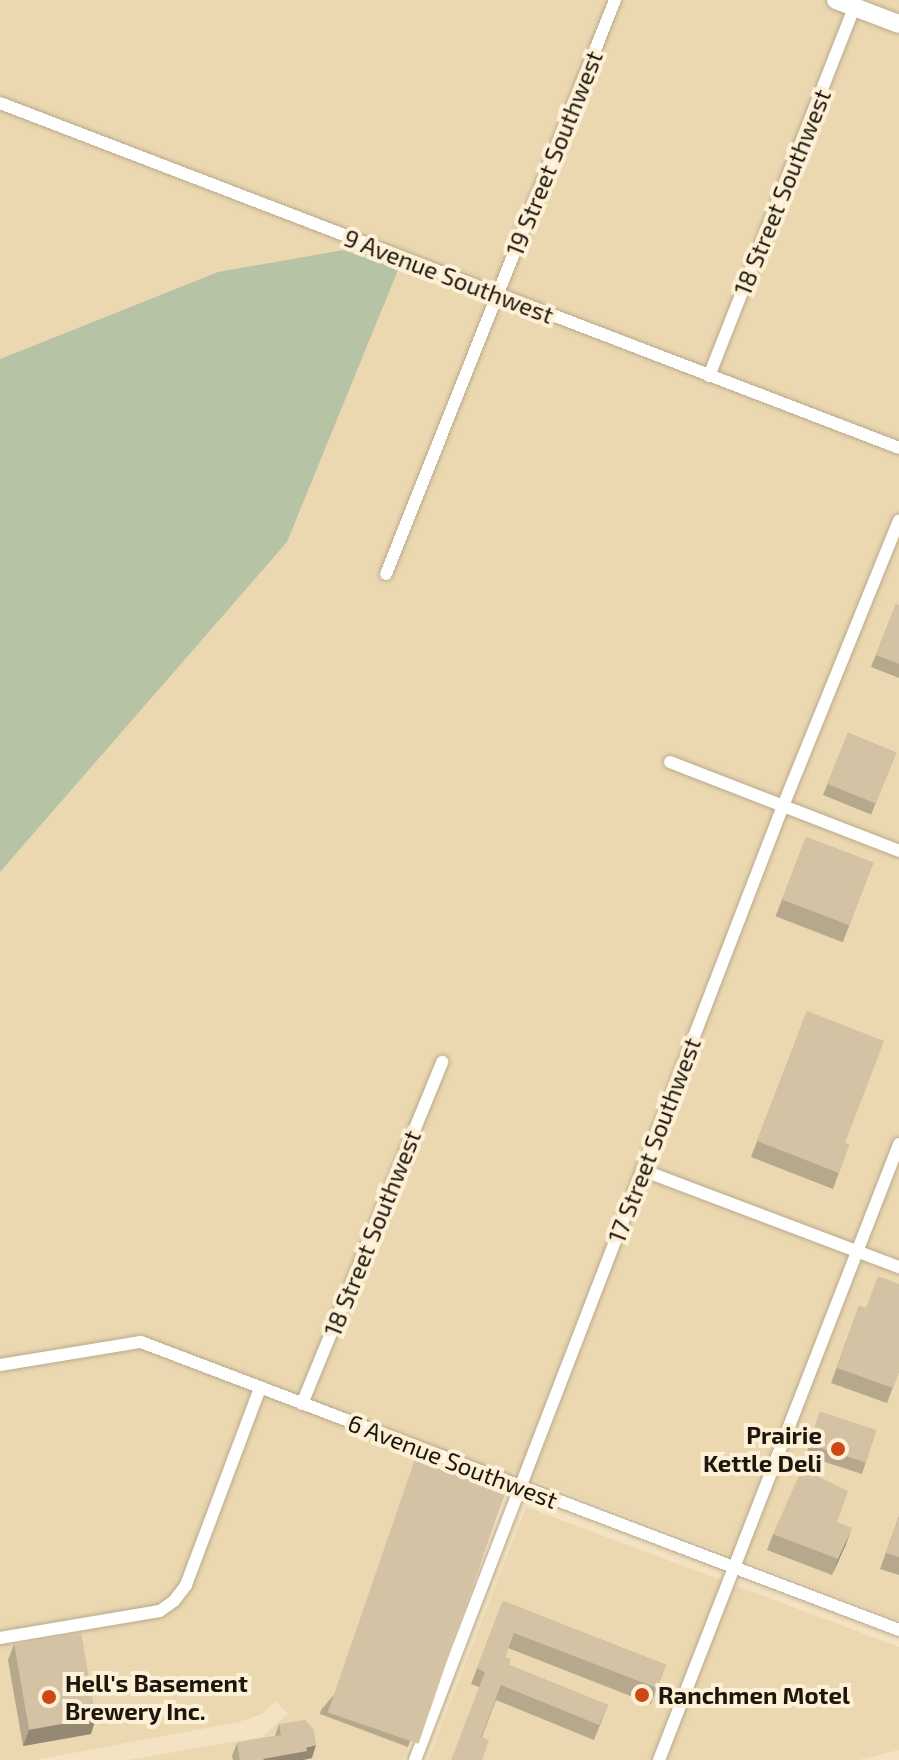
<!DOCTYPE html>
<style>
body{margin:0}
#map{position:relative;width:899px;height:1760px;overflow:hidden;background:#f3e3c3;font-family:"Exo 2",sans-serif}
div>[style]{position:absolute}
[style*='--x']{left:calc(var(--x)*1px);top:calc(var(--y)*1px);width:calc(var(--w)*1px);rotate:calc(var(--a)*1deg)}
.built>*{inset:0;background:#ebd8b1}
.green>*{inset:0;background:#b6c3a4}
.roads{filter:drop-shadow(0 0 2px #b9aa8b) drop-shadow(0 0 2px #b9aa8b)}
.street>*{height:12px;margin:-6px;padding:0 6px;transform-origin:6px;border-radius:6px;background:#fff}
.secondary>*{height:18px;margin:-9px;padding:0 9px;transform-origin:9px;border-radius:9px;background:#fff}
.wall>*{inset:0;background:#b5a88d;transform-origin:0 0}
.shaded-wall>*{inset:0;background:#948873}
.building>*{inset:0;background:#d3c3a4;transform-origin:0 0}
.dots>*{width:22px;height:22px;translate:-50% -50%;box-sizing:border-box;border:4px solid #fdf0d7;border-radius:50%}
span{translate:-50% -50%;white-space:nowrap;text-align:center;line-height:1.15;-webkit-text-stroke:8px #fdf0d7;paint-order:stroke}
.street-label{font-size:24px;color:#1d170c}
.poi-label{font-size:24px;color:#1d170c;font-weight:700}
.right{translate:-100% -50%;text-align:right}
.left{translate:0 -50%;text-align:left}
</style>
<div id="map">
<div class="built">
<i style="clip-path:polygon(0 0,899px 0,899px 1620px,513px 1472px,403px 1760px,128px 1760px,261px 1737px,288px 1714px,276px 1701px,262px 1714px,239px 1722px,35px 1760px,0 1760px,0 872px,287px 542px,218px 272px,0 359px)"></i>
<i style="clip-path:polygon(526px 1507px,899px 1647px,899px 1750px,859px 1760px,428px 1760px)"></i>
</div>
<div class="green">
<i style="clip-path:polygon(344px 250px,398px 270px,287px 542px,0 872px,0 359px,218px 272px)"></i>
</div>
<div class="roads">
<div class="street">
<i style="--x:0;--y:103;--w:963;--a:20.99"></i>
<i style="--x:709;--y:376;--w:396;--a:-68.5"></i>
<i style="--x:386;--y:574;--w:618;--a:-68.25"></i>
<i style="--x:670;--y:762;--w:246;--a:21.2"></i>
<i style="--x:642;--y:1170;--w:275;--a:20.7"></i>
<i style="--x:0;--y:1365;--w:143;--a:-9.3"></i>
<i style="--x:141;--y:1342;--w:811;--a:20.8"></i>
<i style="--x:302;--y:1404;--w:370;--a:-67.7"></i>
<i style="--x:0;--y:1638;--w:162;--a:-9.6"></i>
<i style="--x:160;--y:1611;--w:17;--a:-36"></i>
<i style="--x:174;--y:1601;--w:20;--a:-53"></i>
<i style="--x:186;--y:1585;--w:210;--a:-69.4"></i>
<i style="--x:415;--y:1760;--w:1023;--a:-68.91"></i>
<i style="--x:783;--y:806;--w:308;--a:-67.9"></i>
<i style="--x:659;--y:1760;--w:661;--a:-68.71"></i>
</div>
<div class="secondary">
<i style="--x:836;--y:0;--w:67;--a:20.9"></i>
</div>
</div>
<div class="wall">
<i style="clip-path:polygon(896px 604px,899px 606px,899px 678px,871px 667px)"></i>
<i style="left:848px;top:733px;width:52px;height:67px;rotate:22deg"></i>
<i style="left:806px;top:837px;width:72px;height:85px;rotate:21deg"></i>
<i style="clip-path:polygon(807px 1011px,845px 1143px,849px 1145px,833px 1189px,751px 1157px)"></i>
<i style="clip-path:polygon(859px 1306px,866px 1308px,899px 1371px,887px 1403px,831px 1383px)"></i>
<i style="left:820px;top:1412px;width:59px;height:46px;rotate:18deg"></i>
<i style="clip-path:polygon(506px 1491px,408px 1747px,320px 1714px,321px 1710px)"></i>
<i style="clip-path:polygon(899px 1516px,899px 1575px,880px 1569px)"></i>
<i style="clip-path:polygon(837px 1522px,846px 1544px,832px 1575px,767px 1550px,773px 1534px)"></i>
<i style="clip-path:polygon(503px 1601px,666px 1665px,651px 1704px,508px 1648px,505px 1657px,509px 1665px,608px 1705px,594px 1740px,496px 1700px,482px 1737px,482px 1760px,479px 1687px,471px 1684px)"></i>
<i style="clip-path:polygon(14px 1644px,91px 1734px,23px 1746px,8px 1660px)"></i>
<i style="clip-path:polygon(279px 1724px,312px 1758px,303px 1760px,233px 1760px,232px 1756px,237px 1743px,275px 1736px)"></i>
</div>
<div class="shaded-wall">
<i style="clip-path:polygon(852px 1528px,846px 1544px,832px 1575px,838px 1559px)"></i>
<i style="clip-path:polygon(96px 1718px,91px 1734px,23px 1746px,29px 1730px)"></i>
<i style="clip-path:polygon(316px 1745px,312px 1758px,303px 1760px,263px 1760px,263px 1759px)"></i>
</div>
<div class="building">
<i style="clip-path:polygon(896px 604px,899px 606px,899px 664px,876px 655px)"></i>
<i style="left:848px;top:733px;width:52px;height:55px;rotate:22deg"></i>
<i style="left:806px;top:837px;width:72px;height:67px;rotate:21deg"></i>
<i style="clip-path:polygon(807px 1011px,884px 1041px,845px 1143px,849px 1145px,839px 1173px,757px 1141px)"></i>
<i style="clip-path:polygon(878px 1276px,899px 1284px,899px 1371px,893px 1388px,837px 1368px,859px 1306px,866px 1308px)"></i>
<i style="left:820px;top:1412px;width:59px;height:34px;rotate:18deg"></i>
<i style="left:415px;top:1459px;width:96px;height:268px;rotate:19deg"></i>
<i style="clip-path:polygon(802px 1469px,848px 1491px,837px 1522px,852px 1528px,838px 1559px,773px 1534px)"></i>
<i style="clip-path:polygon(899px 1517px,899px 1557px,886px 1553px)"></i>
<i style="clip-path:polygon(503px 1601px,666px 1665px,657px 1688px,514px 1633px,505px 1657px,511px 1659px,509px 1665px,608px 1705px,599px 1725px,501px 1685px,481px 1737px,489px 1740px,482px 1760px,451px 1760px,485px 1672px,477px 1668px)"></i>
<i style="left:81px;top:1632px;width:87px;height:68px;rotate:80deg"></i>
<i style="clip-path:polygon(305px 1720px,314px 1730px,316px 1745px,306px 1747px,307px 1751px,263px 1759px,264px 1760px,240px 1760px,237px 1743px,281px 1735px,279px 1724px)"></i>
</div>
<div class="dots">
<i style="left:838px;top:1449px;background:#ce4716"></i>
<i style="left:642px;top:1695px;background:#ce4716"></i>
<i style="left:49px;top:1697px;background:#ce4716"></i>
</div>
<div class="street-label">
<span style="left:554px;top:153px;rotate:-68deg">19 Street Southwest</span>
<span style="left:782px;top:192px;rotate:-68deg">18 Street Southwest</span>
<span style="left:449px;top:276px;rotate:21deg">9 Avenue Southwest</span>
<span style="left:654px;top:1140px;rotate:-69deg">17 Street Southwest</span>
<span style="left:372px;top:1233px;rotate:-68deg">18 Street Southwest</span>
<span style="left:453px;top:1461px;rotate:21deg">6 Avenue Southwest</span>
</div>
<div class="poi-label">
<span class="right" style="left:822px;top:1449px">Prairie<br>Kettle Deli</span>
<span class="left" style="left:65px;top:1697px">Hell's Basement<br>Brewery Inc.</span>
<span class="left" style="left:658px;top:1695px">Ranchmen Motel</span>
</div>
</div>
